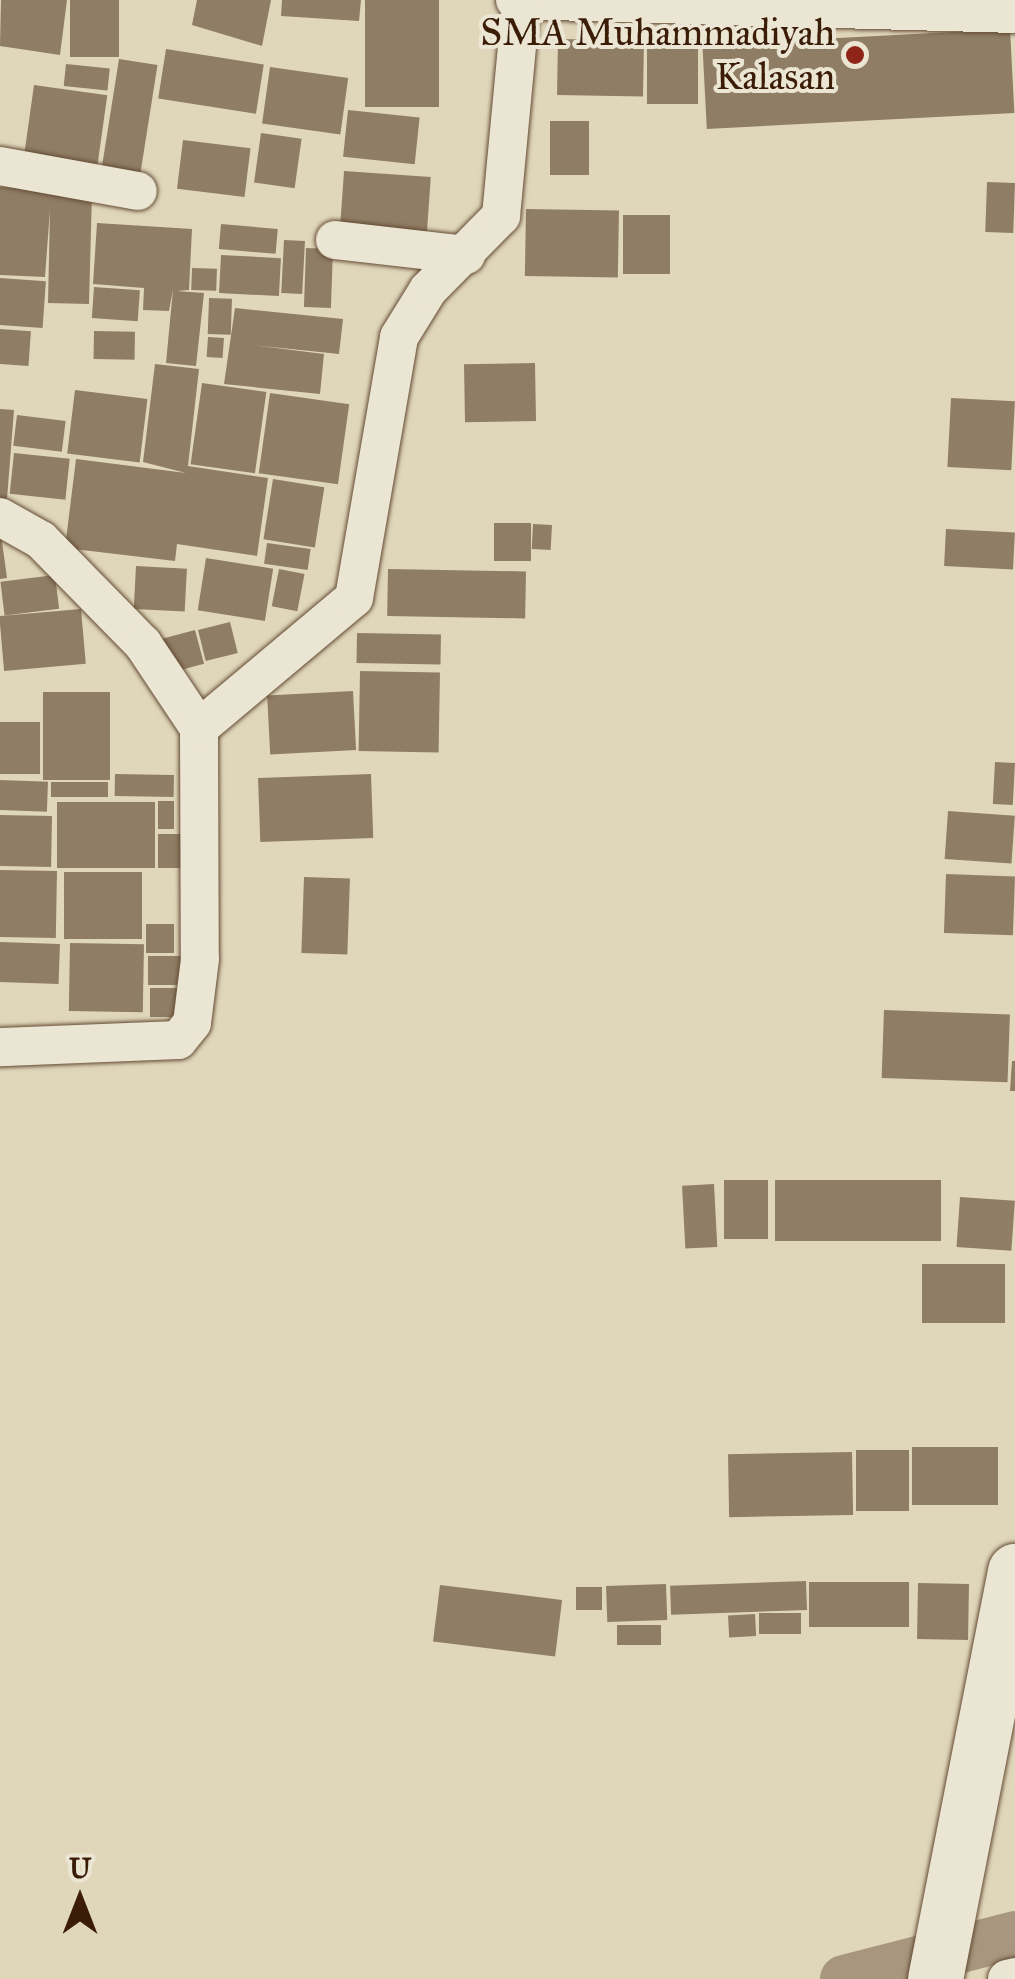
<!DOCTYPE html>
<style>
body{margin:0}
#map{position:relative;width:1015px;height:1979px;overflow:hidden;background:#e0d7bb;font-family:"IM FELL Great Primer",serif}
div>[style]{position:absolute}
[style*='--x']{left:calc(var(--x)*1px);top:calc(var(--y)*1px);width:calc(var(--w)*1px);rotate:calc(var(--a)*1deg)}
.canal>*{height:48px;margin:-24px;padding:0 24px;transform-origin:24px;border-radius:24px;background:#a8977e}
.building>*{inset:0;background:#907d65;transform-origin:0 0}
.roads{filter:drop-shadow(0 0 2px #644b34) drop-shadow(0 0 2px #644b34)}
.minor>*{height:38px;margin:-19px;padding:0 19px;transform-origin:19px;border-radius:19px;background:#ebe5d3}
.secondary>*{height:55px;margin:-27.5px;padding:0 27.5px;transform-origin:27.5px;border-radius:27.5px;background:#ebe5d3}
.dots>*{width:28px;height:28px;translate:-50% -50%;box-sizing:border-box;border:5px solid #ebe5d3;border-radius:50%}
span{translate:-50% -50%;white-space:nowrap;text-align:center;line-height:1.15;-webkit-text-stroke:8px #ebe5d3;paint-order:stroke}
.poi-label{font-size:38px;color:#3a1c07}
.right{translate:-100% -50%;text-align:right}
.north{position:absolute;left:30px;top:1849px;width:100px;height:100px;-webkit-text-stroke:8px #ebe5d3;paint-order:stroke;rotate:0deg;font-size:28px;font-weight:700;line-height:40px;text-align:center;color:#3a1c07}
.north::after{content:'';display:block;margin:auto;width:35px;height:45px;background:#3a1c07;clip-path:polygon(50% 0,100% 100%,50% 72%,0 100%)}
</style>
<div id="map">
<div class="canal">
<i style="--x:844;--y:1979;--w:177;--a:-14.4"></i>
</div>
<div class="building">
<i style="clip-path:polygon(1px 0,67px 0,60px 55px,0 46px)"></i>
<i style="left:70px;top:0;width:49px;height:57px"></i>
<i style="clip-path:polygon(197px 0,271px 0,262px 46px,192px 25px)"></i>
<i style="clip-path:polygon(282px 0,361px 0,359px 21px,281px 16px)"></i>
<i style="left:365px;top:0;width:74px;height:107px"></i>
<i style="left:1010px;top:29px;width:84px;height:308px;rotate:87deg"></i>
<i style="left:647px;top:31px;width:51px;height:73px"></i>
<i style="left:558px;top:39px;width:86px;height:56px;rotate:1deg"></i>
<i style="left:166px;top:49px;width:99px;height:50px;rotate:9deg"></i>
<i style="left:119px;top:59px;width:39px;height:118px;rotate:9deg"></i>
<i style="left:66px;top:64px;width:44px;height:22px;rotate:6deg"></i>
<i style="left:270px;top:67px;width:79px;height:57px;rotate:8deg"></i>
<i style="left:34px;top:85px;width:74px;height:77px;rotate:8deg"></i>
<i style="left:348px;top:110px;width:72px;height:47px;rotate:6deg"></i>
<i style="left:589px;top:121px;width:54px;height:39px;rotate:90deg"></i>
<i style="left:261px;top:133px;width:41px;height:50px;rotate:8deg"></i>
<i style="left:183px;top:140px;width:68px;height:49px;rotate:7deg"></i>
<i style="left:344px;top:171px;width:87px;height:55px;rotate:4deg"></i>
<i style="left:987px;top:182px;width:28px;height:50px;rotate:2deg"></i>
<i style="clip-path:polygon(0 187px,92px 193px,89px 304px,48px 303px,50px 210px,45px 277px,0 275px)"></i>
<i style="left:526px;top:209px;width:93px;height:67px;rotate:1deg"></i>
<i style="left:623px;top:215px;width:47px;height:59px"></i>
<i style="clip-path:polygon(97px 223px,192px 229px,189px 290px,177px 291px,204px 293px,196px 366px,166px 363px,173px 289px,169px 311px,143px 310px,144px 288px,93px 284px)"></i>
<i style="left:221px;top:224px;width:57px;height:25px;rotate:5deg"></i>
<i style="left:284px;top:240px;width:21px;height:53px;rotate:3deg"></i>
<i style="left:306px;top:248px;width:27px;height:59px;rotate:2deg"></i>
<i style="left:221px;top:255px;width:60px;height:38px;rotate:3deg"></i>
<i style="left:192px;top:268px;width:25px;height:22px;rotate:2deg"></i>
<i style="left:0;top:278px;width:46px;height:47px;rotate:4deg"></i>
<i style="left:94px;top:287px;width:46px;height:31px;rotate:4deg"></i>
<i style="left:209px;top:298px;width:23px;height:36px;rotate:2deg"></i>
<i style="clip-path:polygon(235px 308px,343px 319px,339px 354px,251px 345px,324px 354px,320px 394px,224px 384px)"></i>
<i style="left:0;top:329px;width:31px;height:35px;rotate:4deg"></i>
<i style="left:94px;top:331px;width:41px;height:28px;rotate:1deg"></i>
<i style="left:208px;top:337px;width:16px;height:20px;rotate:4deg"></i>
<i style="left:535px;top:363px;width:58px;height:71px;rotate:89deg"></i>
<i style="clip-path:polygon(155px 364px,199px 369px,188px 466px,268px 478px,257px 556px,177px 544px,175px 561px,65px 548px,76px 459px,186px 473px,143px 462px)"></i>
<i style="left:202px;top:383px;width:65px;height:82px;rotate:8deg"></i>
<i style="left:75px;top:390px;width:73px;height:64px;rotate:7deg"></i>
<i style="left:270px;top:393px;width:80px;height:81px;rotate:8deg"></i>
<i style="left:951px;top:398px;width:64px;height:69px;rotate:3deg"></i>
<i style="clip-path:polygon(0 409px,14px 410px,7px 499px,0 499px)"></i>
<i style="left:17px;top:415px;width:49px;height:31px;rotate:7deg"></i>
<i style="left:14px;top:453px;width:56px;height:41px;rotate:6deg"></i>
<i style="left:273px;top:479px;width:52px;height:61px;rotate:9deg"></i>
<i style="left:494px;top:523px;width:37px;height:38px"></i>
<i style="left:533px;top:524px;width:19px;height:25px;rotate:3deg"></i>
<i style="clip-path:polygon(0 527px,7px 578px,0 579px)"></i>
<i style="left:946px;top:529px;width:69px;height:37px;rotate:3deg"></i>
<i style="left:267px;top:543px;width:44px;height:21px;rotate:8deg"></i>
<i style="left:206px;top:558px;width:68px;height:53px;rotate:9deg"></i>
<i style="left:136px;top:566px;width:51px;height:43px;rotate:3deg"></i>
<i style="left:279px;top:569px;width:26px;height:38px;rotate:11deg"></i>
<i style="left:388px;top:569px;width:138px;height:47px;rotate:1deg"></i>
<i style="left:55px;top:575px;width:34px;height:55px;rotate:83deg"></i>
<i style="left:81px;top:609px;width:55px;height:82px;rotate:85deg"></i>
<i style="left:230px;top:622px;width:32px;height:33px;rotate:76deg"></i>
<i style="left:195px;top:630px;width:35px;height:34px;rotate:75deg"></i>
<i style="left:357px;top:633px;width:84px;height:30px;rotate:1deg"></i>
<i style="left:360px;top:671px;width:80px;height:80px;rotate:1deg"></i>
<i style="left:353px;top:691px;width:59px;height:86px;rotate:87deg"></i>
<i style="left:43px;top:692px;width:67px;height:88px"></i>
<i style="left:0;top:722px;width:40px;height:52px"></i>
<i style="left:995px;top:762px;width:20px;height:42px;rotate:3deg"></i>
<i style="left:115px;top:774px;width:59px;height:22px;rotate:1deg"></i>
<i style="left:371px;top:774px;width:64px;height:113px;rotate:88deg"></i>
<i style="left:0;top:780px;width:48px;height:30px;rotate:2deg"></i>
<i style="left:51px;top:782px;width:57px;height:15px"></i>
<i style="left:158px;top:801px;width:16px;height:28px"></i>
<i style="left:57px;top:802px;width:98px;height:66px"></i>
<i style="left:948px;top:811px;width:67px;height:48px;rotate:4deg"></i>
<i style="left:0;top:815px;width:52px;height:51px;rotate:1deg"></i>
<i style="left:158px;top:834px;width:23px;height:34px"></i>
<i style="left:0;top:870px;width:57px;height:67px;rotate:1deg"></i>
<i style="left:64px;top:872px;width:78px;height:67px"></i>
<i style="left:946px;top:874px;width:69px;height:59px;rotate:2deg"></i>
<i style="left:304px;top:877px;width:46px;height:76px;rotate:2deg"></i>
<i style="left:146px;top:924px;width:28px;height:29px"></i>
<i style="left:0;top:942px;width:60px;height:40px;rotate:2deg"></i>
<i style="left:70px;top:943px;width:74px;height:68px;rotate:1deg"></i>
<i style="left:148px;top:956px;width:38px;height:29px"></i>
<i style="left:150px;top:988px;width:30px;height:29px"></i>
<i style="left:884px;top:1010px;width:126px;height:68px;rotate:2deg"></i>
<i style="clip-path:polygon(1012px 1061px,1015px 1061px,1015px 1091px,1010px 1091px)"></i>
<i style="left:724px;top:1180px;width:44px;height:59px"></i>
<i style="left:941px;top:1180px;width:61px;height:166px;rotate:90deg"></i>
<i style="left:714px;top:1184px;width:63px;height:32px;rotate:87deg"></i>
<i style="left:960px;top:1197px;width:55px;height:50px;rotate:4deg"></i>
<i style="left:922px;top:1264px;width:83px;height:59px"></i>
<i style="left:998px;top:1447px;width:58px;height:86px;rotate:90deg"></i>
<i style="left:909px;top:1450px;width:61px;height:53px;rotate:90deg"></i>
<i style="left:852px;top:1452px;width:63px;height:124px;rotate:89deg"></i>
<i style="left:806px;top:1581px;width:29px;height:136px;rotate:88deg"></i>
<i style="left:809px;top:1582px;width:100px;height:45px"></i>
<i style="left:918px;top:1583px;width:51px;height:56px;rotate:1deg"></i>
<i style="left:666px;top:1584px;width:36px;height:60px;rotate:88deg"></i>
<i style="left:440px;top:1585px;width:123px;height:57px;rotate:7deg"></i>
<i style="left:576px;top:1587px;width:26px;height:23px"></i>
<i style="left:759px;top:1613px;width:42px;height:21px"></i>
<i style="left:755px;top:1614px;width:22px;height:27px;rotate:87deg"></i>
<i style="left:617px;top:1625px;width:44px;height:20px"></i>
</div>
<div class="roads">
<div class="minor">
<i style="--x:515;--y:0;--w:500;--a:1.6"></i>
<i style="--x:0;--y:166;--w:140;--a:10.3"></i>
<i style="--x:335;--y:240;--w:132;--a:6.5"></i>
<i style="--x:0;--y:517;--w:47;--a:29.3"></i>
<i style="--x:41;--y:540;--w:146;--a:45.6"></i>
<i style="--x:143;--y:644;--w:101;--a:56.3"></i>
<i style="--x:199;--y:728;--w:231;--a:89.8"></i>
<i style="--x:200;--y:959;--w:64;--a:97.1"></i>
<i style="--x:192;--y:1023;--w:22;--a:129"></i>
<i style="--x:178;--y:1040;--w:178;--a:177.7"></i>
<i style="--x:199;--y:728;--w:202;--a:-40"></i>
<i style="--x:354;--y:598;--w:265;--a:-80.2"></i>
<i style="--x:399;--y:337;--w:55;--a:-58.3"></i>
<i style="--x:428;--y:290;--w:104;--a:-45.4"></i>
<i style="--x:501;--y:216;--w:211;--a:-84.6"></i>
<i style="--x:1007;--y:1979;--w:8;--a:-14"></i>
</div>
<div class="secondary">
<i style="--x:935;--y:1979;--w:416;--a:-78.9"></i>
</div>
</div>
<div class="dots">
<i style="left:855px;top:55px;background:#8f2418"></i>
</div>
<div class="poi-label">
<span class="right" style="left:835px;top:55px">SMA Muhammadiyah<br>Kalasan</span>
</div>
<div class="north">U</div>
</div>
